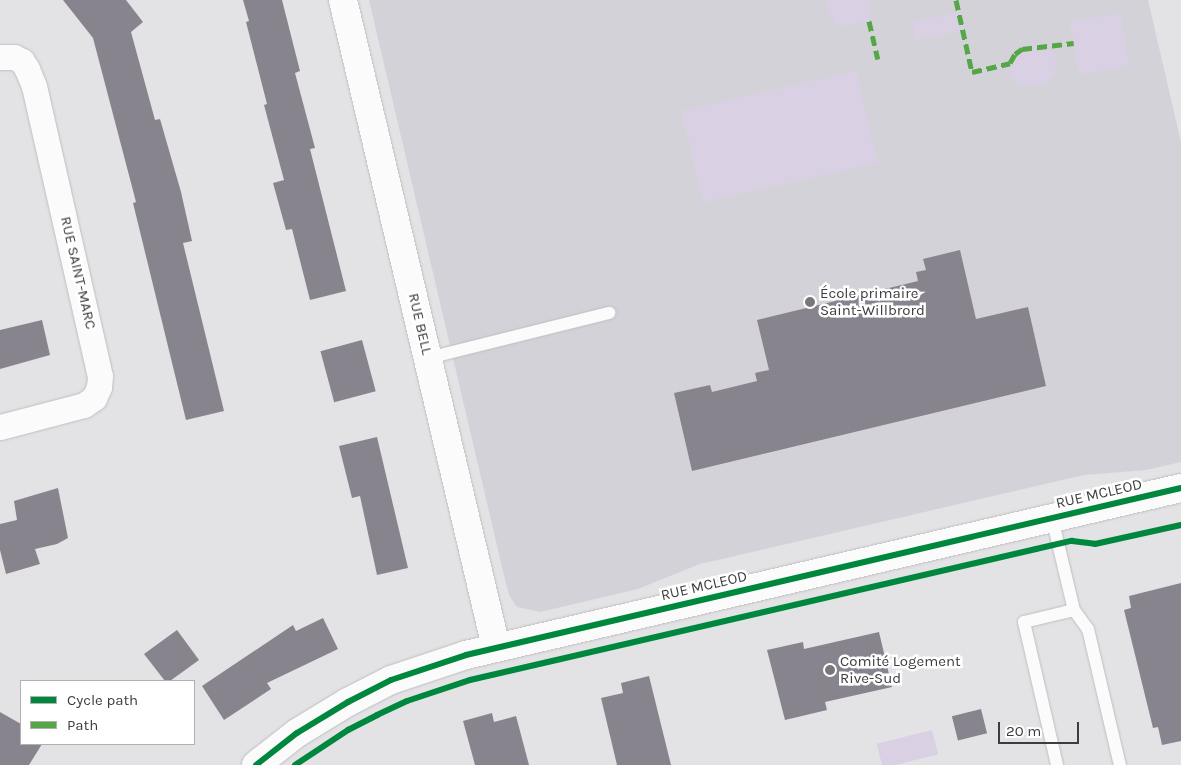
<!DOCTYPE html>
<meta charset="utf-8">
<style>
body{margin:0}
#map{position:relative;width:1181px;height:765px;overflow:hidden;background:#e3e2e5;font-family:Karla,sans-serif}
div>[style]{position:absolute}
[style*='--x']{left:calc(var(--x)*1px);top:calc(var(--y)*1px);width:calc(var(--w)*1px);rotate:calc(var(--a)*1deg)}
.built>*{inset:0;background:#d4d2d9}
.green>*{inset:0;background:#d9d0e4;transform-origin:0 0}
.building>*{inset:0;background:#88848e;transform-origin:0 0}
.roads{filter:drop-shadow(0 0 1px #bfbec0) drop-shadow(0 0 1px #bfbec0)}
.service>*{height:12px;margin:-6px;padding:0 6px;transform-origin:6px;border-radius:6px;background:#fbfbfb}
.minor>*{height:25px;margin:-12.5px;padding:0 12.5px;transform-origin:12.5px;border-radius:12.5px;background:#fbfbfb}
.tertiary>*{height:28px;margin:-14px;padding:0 14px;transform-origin:14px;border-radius:14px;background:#fbfbfb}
.quiet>*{height:5px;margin-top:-2.5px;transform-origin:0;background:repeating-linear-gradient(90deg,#54a646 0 10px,transparent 0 15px)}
.cycleway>*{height:6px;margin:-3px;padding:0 3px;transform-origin:3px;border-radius:3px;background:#00873e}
.dots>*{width:14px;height:14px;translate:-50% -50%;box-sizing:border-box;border:2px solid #fff;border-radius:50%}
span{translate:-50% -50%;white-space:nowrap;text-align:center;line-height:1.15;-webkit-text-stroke:5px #fff;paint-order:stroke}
.street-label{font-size:15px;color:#3d3d3f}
.poi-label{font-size:15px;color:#3d3d3f}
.left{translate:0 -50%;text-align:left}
.legend{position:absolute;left:20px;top:680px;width:175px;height:65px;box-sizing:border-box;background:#fff;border:1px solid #b1b1b2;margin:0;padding:6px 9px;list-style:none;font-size:15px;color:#3d3d3f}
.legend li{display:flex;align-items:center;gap:10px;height:25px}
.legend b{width:25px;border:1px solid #b1b1b2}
.scale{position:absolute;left:998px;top:722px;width:81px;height:22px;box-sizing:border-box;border:2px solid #3d3d3f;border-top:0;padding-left:6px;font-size:15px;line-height:18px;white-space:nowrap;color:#3d3d3f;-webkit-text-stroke:4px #fff;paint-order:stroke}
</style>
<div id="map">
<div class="built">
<i style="clip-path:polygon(369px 0,1148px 0,1181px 142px,1181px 462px,1146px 470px,1084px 475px,700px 564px,638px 589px,540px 612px,517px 607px,510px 597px,506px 584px)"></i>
</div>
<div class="green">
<i style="clip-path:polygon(827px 0,871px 0,869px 21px,837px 27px,826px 3px)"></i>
<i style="left:959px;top:12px;width:19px;height:48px;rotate:78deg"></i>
<i style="left:1120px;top:13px;width:54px;height:51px;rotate:80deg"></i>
<i style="clip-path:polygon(1033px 46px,1045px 48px,1054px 53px,1057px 65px,1053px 76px,1044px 84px,1022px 86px,1014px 81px,1010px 72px,1010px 63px,1015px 54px,1022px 49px)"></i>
<i style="left:856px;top:71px;width:94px;height:179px;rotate:77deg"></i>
<i style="left:932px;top:730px;width:25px;height:57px;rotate:76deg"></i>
</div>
<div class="building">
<i style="clip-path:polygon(63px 0,126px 0,143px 22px,131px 32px,155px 120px,160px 119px,181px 192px,192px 241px,183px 243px,224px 411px,186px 420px,133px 203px,136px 202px,93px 38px)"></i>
<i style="clip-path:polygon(243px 0,282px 0,300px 71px,295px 73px,315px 148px,310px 149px,346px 291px,310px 300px,292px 229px,286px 230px,273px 183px,284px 180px,264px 105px,267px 104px,246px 22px,249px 21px)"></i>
<i style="clip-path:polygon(960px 250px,976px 319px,1028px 307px,1046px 386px,692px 471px,674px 393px,710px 385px,712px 392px,757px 381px,755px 373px,769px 370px,757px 320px,918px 281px,916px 272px,926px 270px,923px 259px)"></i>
<i style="clip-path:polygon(42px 320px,50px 355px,0 369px,0 330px)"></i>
<i style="left:362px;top:340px;width:53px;height:43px;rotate:75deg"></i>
<i style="clip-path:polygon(377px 437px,408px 568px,377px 575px,360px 496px,352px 498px,339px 446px)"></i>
<i style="clip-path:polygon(58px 488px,68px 538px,57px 544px,35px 549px,40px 564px,6px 574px,0 550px,0 524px,17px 520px,14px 501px)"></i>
<i style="clip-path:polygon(1181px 583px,1181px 741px,1162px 745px,1158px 727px,1153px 728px,1124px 610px,1131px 608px,1129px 596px)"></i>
<i style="clip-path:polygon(323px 618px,338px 649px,267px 683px,271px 689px,224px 720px,202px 686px,293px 625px,296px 631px)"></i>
<i style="clip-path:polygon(177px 630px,199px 660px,170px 681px,165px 681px,144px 654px)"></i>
<i style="clip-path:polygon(879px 632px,892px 687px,825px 702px,827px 710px,785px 720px,767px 650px,803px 642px,804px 649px)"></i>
<i style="clip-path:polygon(649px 676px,671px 765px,617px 765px,601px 698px,623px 693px,621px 683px)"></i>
<i style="left:981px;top:709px;width:25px;height:30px;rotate:76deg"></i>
<i style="clip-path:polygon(0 712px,21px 724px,21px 744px,42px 744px,29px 765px,0 765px)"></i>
<i style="clip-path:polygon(492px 713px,494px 722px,516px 716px,529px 765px,475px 765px,463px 721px)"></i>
</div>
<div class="roads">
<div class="service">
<i style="--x:428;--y:358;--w:187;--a:-14"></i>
<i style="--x:1052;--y:518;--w:95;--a:76.6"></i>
<i style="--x:1074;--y:610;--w:24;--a:54"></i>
<i style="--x:1088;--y:629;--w:140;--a:76.8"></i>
<i style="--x:1057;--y:765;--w:147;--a:-103"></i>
<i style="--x:1024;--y:622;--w:51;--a:-13.5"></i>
</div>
<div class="minor">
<i style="--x:0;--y:57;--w:14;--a:0"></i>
<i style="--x:14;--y:57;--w:9;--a:27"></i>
<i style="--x:22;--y:61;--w:9;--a:58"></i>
<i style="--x:27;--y:69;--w:18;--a:68"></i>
<i style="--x:34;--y:86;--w:297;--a:77.2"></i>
<i style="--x:100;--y:376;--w:11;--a:95"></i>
<i style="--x:99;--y:387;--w:12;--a:114"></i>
<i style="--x:94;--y:398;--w:12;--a:145"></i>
<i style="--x:84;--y:405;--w:87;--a:165.3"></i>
</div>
<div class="tertiary">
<i style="--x:343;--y:0;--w:665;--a:76.7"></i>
<i style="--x:256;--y:765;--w:52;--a:-38"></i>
<i style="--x:297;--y:733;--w:60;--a:-31.3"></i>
<i style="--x:348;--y:702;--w:48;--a:-27.1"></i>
<i style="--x:391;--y:680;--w:79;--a:-18.4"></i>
<i style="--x:466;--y:655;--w:734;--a:-13.15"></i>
</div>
</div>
<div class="quiet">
<i style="--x:956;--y:0;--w:74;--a:77.5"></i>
<i style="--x:972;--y:72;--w:39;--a:-13"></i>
<i style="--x:1010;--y:63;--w:10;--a:-61"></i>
<i style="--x:1015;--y:54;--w:9;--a:-36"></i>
<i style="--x:1022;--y:49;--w:52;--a:-6.6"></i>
<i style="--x:869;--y:21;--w:39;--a:77"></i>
</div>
<div class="cycleway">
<i style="--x:256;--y:765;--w:52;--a:-38"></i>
<i style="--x:297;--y:733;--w:60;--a:-31.3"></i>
<i style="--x:348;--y:702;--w:48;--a:-27.1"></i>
<i style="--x:391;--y:680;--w:79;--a:-18.4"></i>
<i style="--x:466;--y:655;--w:734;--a:-13.15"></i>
<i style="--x:295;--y:765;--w:64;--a:-33.4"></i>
<i style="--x:348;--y:730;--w:33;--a:-27"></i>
<i style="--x:377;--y:715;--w:33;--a:-25"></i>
<i style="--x:407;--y:701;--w:66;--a:-18.4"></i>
<i style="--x:470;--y:680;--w:581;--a:-13.03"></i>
<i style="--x:1036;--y:549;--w:37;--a:-13"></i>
<i style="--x:1072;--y:541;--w:23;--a:7"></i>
<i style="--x:1095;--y:544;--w:88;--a:-12.5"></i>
</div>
<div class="dots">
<i style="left:810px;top:302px;background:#777779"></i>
<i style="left:830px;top:670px;background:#777779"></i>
</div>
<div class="street-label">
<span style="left:78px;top:273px;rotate:77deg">RUE SAINT-MARC</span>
<span style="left:420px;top:324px;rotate:77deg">RUE BELL</span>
<span style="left:1099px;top:494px;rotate:-13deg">RUE MCLEOD</span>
<span style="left:704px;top:586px;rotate:-13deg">RUE MCLEOD</span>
</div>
<div class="poi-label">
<span class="left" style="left:820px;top:302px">École primaire<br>Saint-Willbrord</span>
<span class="left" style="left:840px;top:670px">Comité Logement<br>Rive-Sud</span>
</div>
<ul class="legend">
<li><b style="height:6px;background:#00873e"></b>Cycle path</li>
<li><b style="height:6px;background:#54a646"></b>Path</li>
</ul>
<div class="scale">20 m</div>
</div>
